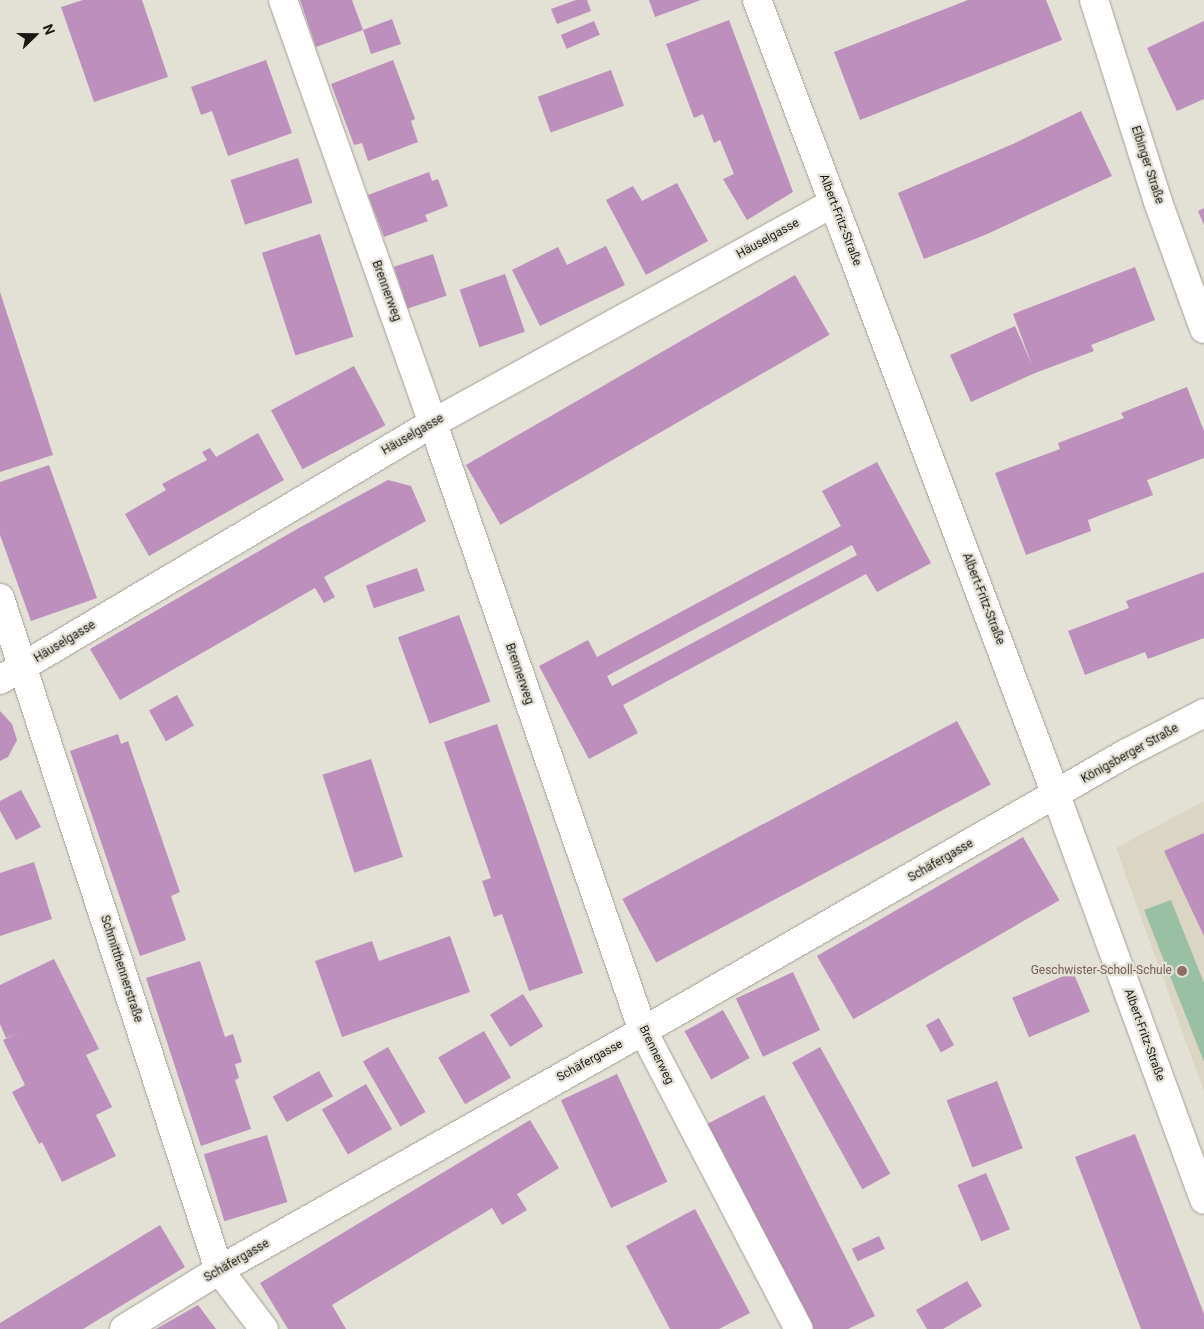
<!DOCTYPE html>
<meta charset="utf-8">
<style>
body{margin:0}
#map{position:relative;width:1204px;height:1329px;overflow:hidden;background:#e3e0d5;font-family:Roboto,sans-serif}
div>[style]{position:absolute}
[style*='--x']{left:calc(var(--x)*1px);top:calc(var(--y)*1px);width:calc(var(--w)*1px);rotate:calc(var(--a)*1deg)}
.built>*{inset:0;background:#dbd5c3}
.green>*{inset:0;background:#9ac0a4}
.building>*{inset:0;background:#bd8fbc;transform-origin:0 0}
.roads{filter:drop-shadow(0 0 1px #a29f95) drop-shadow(0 0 1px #a29f95)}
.minor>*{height:28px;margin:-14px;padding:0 14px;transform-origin:14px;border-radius:14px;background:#fff}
.dots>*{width:14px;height:14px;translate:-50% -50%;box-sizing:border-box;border:2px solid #e3e0d5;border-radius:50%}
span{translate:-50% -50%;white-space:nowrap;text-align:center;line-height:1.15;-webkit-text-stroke:4.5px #e3e0d5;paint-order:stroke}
.street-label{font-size:12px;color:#191814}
.education-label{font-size:12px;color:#785e54}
.right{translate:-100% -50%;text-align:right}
.north{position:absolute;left:10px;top:10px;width:50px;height:50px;-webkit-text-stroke:4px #e3e0d5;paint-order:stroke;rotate:68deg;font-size:14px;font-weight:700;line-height:20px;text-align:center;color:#191814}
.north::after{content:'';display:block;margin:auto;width:18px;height:22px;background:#191814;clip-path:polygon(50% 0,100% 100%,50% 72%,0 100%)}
</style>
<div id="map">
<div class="built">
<i style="clip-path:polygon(1204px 801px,1204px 1092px,1116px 848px)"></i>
</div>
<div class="green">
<i style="clip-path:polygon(1171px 900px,1204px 983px,1204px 1062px,1144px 910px)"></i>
</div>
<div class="building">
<i style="clip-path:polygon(83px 0,142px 0,168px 77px,94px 102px,61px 7px)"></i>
<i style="clip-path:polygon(300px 0,352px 0,363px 30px,392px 19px,401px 44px,371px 54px,363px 30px,316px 47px)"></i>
<i style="clip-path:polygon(576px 0,587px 0,591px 11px,557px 24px,551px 9px)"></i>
<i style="clip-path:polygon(649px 0,701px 0,655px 17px)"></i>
<i style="clip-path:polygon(968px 0,1046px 0,1062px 40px,860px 120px,834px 52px)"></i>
<i style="clip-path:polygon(729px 20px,793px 192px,747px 220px,723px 179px,734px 174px,720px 140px,714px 143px,703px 114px,694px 118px,666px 44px)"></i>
<i style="left:594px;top:21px;width:15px;height:36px;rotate:67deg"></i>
<i style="clip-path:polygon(1204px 21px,1204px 99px,1177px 111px,1147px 48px)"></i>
<i style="clip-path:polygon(266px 60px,292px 133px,228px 156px,212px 111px,201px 115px,191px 87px)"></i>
<i style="clip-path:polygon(393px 60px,415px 119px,411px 121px,418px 142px,368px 161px,362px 143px,354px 145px,331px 84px)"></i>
<i style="left:611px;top:70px;width:38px;height:78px;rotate:70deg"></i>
<i style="clip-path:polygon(1081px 111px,1112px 176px,985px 235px,924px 259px,898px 193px,1013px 144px)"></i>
<i style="left:298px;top:158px;width:47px;height:71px;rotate:72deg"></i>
<i style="clip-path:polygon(429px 172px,432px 181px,438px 179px,448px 206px,425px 215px,428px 221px,384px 237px,368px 195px)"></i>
<i style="clip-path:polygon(677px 183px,708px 241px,646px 275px,606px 200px,633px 186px,642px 201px)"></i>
<i style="clip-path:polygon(1204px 208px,1204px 225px,1198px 211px)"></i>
<i style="left:320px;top:234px;width:108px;height:61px;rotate:72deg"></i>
<i style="clip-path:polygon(606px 246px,625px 285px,540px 326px,512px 270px,558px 247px,567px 265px)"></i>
<i style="left:433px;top:254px;width:44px;height:41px;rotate:72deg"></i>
<i style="clip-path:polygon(1135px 267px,1155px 320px,1091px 345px,1094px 351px,1035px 373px,971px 402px,950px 355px,1015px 326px,1032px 365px,1013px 314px)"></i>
<i style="left:505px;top:274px;width:61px;height:48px;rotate:71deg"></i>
<i style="left:795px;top:275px;width:69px;height:380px;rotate:60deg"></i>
<i style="clip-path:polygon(0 292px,53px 455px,0 472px)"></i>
<i style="left:354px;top:366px;width:67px;height:94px;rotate:62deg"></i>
<i style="clip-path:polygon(1187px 387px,1204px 431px,1204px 458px,1147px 480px,1153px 495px,1088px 520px,1091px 531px,1026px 555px,995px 473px,1060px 449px,1058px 443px,1124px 418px,1121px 413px)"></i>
<i style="clip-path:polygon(258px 433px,284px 480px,149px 556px,125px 514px,166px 490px,162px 484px,207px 460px,202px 452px,210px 448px,216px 457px)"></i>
<i style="clip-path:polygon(evenodd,877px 462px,931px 563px,877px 592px,866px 574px,623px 705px,638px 733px,589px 759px,539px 666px,588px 640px,597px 657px,841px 526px,822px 491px,877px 462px,852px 545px,857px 555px,612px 686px,607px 676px,852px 545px)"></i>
<i style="clip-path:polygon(49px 465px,97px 598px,31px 621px,0 535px,0 482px)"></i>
<i style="clip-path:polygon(388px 480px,411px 486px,426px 521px,324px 577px,335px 597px,324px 603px,315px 588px,120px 700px,90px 649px,297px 529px)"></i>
<i style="left:417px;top:568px;width:24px;height:54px;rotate:71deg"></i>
<i style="clip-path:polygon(1204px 572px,1204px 638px,1148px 659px,1145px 652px,1085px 675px,1068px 631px,1129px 608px,1126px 601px)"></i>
<i style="left:459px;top:615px;width:92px;height:65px;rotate:70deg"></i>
<i style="left:177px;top:695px;width:35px;height:32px;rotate:61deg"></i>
<i style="clip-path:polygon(0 711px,12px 724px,17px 740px,8px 757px,0 761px)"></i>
<i style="left:957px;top:721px;width:72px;height:379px;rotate:62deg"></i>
<i style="clip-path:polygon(497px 724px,583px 973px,529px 991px,502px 914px,494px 917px,482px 881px,491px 878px,444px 742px)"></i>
<i style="clip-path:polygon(118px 734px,121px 744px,128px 741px,180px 892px,171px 896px,186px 940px,140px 956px,70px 751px)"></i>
<i style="left:371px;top:759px;width:103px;height:51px;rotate:72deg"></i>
<i style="clip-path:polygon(21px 790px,41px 827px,16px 840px,0 811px,0 801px)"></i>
<i style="clip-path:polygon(1204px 833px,1204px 936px,1164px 851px)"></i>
<i style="left:1023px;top:837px;width:73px;height:238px;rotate:60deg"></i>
<i style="clip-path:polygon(34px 862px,52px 919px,0 936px,0 873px)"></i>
<i style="clip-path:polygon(450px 936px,470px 992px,342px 1037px,315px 961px,372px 941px,379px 961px)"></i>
<i style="clip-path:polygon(54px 959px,99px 1049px,86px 1055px,112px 1107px,96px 1115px,116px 1156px,62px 1182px,42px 1142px,39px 1144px,12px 1092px,25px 1085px,3px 1040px,20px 1032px,6px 1038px,0 1024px,0 985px)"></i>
<i style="clip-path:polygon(200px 961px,225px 1037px,233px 1034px,242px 1062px,235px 1064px,239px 1078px,235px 1080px,251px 1129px,201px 1146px,146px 978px)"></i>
<i style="left:793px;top:972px;width:64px;height:63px;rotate:65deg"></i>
<i style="left:1073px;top:972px;width:43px;height:66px;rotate:67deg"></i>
<i style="left:523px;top:994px;width:38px;height:39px;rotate:58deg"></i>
<i style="left:723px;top:1010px;width:55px;height:44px;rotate:61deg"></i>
<i style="left:939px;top:1018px;width:31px;height:15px;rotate:61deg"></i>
<i style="left:484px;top:1031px;width:54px;height:53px;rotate:60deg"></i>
<i style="left:388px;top:1047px;width:75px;height:29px;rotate:60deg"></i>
<i style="left:820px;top:1047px;width:145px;height:32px;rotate:61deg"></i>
<i style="left:319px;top:1071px;width:29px;height:53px;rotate:61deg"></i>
<i style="left:617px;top:1074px;width:119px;height:62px;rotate:65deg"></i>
<i style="left:997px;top:1081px;width:72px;height:54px;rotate:69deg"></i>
<i style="left:366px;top:1084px;width:52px;height:51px;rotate:60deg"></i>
<i style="clip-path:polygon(764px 1095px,875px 1316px,848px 1329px,809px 1329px,707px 1124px)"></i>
<i style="clip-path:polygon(530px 1120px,559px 1168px,517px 1194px,527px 1210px,502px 1225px,492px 1208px,332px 1305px,346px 1329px,288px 1329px,260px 1283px)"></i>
<i style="clip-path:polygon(1135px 1134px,1204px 1314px,1204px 1329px,1141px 1329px,1075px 1157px)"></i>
<i style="left:267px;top:1135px;width:70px;height:66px;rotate:73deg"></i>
<i style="left:986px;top:1173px;width:61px;height:31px;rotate:67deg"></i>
<i style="clip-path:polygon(695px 1209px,750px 1313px,719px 1329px,670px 1329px,626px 1246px)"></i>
<i style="clip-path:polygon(160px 1225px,185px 1267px,83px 1329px,0 1329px,0 1323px)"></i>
<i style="left:879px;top:1236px;width:14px;height:30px;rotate:65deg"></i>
<i style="clip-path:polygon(967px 1281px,982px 1306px,943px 1329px,927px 1329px,916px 1310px)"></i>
<i style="clip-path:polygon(198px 1305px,216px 1329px,156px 1329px)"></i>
</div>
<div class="roads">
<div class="minor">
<i style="--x:283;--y:0;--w:449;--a:70.5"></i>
<i style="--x:433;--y:423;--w:643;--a:70.95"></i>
<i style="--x:643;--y:1031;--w:336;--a:62.4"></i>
<i style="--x:757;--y:0;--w:849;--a:69.39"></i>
<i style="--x:1056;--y:795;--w:431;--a:69.9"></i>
<i style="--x:1094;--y:0;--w:212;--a:72.4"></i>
<i style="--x:1158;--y:202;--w:135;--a:70.1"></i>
<i style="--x:0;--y:598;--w:707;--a:71.95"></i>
<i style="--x:219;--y:1270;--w:74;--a:52.7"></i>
<i style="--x:0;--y:680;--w:504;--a:-30.69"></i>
<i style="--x:433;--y:423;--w:457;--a:-28.8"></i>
<i style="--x:124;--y:1329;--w:112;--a:-31.8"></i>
<i style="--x:219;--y:1270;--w:487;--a:-29.4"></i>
<i style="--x:643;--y:1031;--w:556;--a:-29.89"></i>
<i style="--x:1125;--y:754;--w:89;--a:-27.4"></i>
</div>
</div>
<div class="dots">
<i style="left:1182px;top:971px;background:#8d6e63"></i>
</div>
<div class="street-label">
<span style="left:1147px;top:165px;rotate:72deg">Elbinger Straße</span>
<span style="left:840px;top:220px;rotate:69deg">Albert-Fritz-Straße</span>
<span style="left:768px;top:239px;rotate:-29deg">Häuselgasse</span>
<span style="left:386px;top:291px;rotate:70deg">Brennerweg</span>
<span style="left:413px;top:435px;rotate:-30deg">Häuselgasse</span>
<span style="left:983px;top:599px;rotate:69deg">Albert-Fritz-Straße</span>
<span style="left:65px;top:642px;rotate:-31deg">Häuselgasse</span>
<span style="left:519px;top:674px;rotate:71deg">Brennerweg</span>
<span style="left:1130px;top:754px;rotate:-29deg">Königsberger Straße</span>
<span style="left:941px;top:861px;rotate:-30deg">Schäfergasse</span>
<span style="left:121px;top:969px;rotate:72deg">Schmitthennerstraße</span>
<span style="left:1144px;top:1035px;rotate:70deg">Albert-Fritz-Straße</span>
<span style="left:656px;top:1055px;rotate:64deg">Brennerweg</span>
<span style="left:590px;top:1061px;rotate:-29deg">Schäfergasse</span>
<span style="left:237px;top:1261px;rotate:-30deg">Schäfergasse</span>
</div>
<div class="education-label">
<span class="right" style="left:1172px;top:971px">Geschwister-Scholl-Schule</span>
</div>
<div class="north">N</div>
</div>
